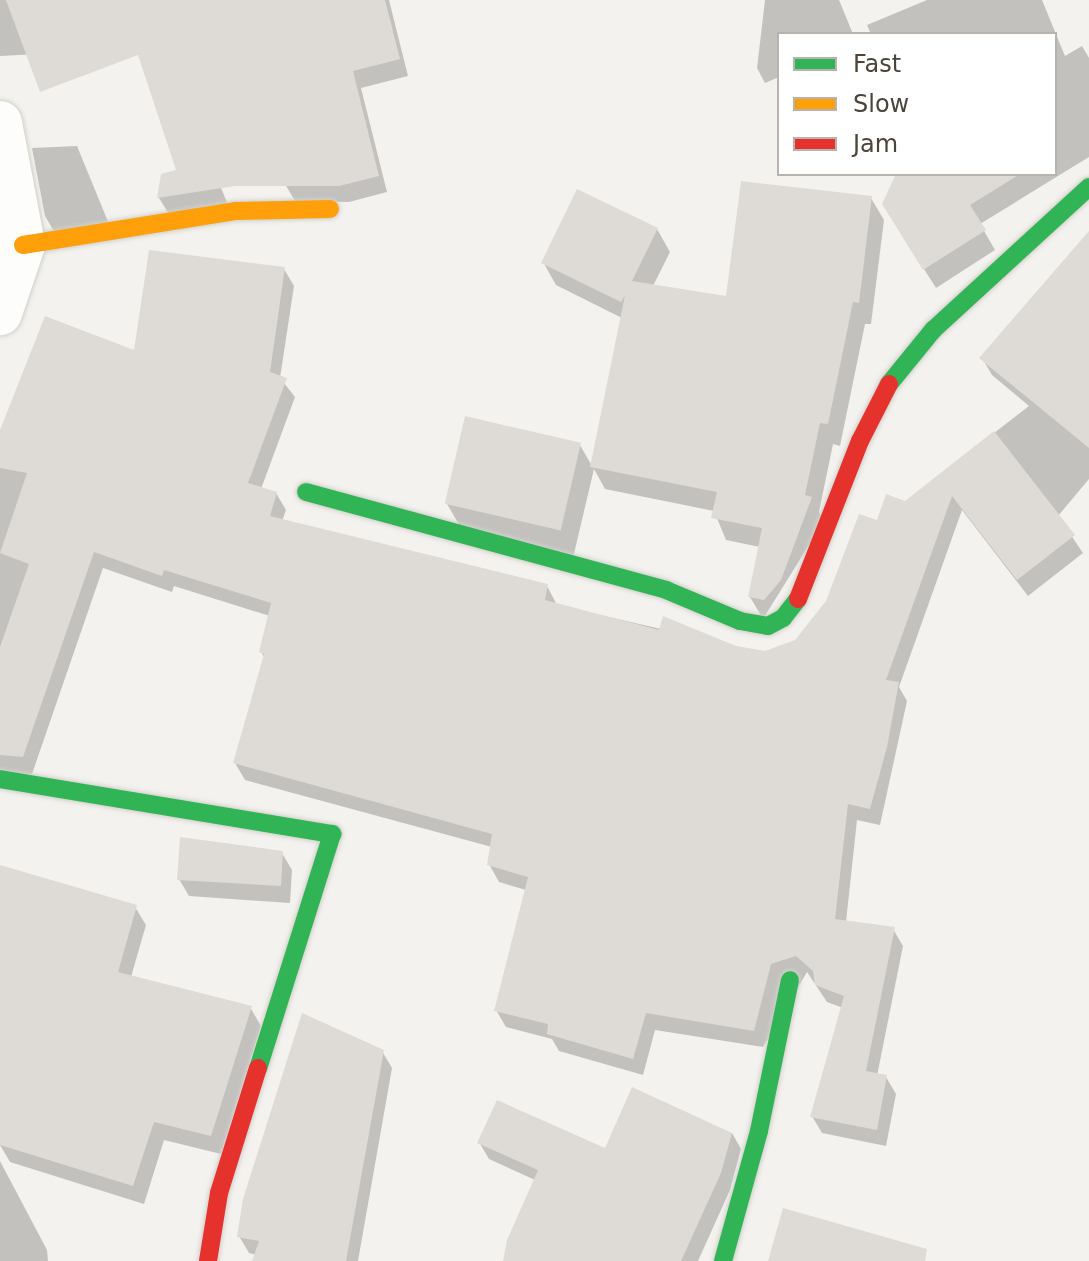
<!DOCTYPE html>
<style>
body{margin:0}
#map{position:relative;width:1089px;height:1261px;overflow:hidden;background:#f4f2ee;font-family:"DejaVu Sans",sans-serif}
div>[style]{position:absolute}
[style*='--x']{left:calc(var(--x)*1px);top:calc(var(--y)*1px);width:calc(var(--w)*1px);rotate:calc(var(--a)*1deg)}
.shadow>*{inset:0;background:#0003}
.building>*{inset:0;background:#dedbd6;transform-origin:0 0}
.roads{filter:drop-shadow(0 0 2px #d2d0cb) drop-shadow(0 0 2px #d2d0cb)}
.street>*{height:44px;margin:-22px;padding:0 22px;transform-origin:22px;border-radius:22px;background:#fdfdfc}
.fast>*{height:18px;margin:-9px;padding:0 9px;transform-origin:9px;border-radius:9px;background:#30b455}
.slow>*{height:18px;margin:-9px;padding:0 9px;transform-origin:9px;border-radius:9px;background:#ff9f0a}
.jam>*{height:18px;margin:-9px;padding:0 9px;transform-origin:9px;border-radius:9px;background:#e5322d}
span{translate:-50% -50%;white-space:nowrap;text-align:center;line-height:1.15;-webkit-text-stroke:6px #fff;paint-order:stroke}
.legend{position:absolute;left:777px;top:32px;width:280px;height:144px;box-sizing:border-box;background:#fff;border:2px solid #b7b4b0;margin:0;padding:10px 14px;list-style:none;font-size:24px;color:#4b4439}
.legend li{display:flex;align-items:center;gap:16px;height:40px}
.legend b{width:40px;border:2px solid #b7b4b0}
</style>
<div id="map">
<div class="shadow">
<i style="clip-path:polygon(0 0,37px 0,57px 53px,0 56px)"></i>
<i style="clip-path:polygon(232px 0,389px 0,408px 76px,361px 88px,387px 192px,349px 202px,295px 201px,285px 184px)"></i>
<i style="clip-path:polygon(765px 0,839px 0,853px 34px,779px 34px,779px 77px,765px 83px,757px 68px)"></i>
<i style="clip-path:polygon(927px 0,1042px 0,1065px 56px,1082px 46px,1089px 58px,1089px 157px,980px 224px,995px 250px,936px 288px,895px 223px,898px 174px,1055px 174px,1055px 34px,871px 34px,867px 25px)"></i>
<i style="clip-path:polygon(77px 146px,109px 224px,55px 233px,45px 216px,32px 148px)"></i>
<i style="clip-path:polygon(163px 176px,218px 180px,228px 205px,169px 214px,159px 198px)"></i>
<i style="clip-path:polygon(871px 198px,884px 220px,871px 324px,865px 324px,840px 446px,833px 444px,819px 512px,824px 521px,763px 619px,750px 597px,760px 547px,726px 540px,714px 511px,605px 489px,594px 469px,573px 558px,461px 528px,447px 504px,580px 445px,592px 466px,622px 318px,556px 285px,543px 262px,657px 229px,670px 252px,653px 286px,728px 299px)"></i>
<i style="clip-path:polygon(1089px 232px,1089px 479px,1058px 516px,1083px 553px,1028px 596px,962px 510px,899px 687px,907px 701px,880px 825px,857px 820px,846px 922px,893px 929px,903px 946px,877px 1076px,886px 1077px,896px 1094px,886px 1146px,822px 1133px,812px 1116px,843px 1008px,827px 1002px,807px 972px,763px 1047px,655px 1030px,643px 1075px,559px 1051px,552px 1039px,506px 1027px,496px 1010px,526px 890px,499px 882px,489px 864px,492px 847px,245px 780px,235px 763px,265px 658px,261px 652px,270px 616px,174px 586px,172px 592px,103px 568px,32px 774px,0 775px,0 435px,284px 269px,294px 286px,280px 378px,295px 397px,261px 489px,276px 493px,286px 510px,282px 521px,547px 586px,557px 605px,765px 653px,796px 641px,825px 608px,878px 523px,1029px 406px,992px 375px,982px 358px)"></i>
<i style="clip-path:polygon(282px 853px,292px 870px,290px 903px,189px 896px,179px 879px)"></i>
<i style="clip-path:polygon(0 868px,135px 907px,146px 925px,131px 977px,250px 1007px,261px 1026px,221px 1154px,164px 1140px,144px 1204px,10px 1162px,0 1145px)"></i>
<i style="clip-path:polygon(382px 1051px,392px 1068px,358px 1261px,255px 1261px,257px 1255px,249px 1253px,239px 1236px)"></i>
<i style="clip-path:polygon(685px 1120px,732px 1133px,741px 1149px,730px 1190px,698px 1261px,505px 1261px,535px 1180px,489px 1159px,479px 1142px,606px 1151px)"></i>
<i style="clip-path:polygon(0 1161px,47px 1250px,48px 1261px,0 1261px)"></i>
</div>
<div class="building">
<i style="clip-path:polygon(6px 0,385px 0,400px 59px,353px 71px,379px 176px,339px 186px,235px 186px,157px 198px,161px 174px,176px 170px,138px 55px,40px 92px)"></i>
<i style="clip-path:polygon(896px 174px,1020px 174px,970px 205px,986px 230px,923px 270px,882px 204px)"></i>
<i style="clip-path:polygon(741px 181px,872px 196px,859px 303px,853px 302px,828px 424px,820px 423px,805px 495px,812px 497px,781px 580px,764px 600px,748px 597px,762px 528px,711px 518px,717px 492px,590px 467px,625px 295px,621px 302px,541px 263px,577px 189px,658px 228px,632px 281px,726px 296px)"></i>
<i style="clip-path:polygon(1089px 231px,1089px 448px,979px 358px)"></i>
<i style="clip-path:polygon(149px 250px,285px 267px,270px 372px,287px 378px,248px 483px,277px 492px,270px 516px,548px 584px,545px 600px,659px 630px,663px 616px,736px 646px,765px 651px,795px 640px,826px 601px,859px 514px,877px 520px,886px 494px,905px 501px,994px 431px,1075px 535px,1017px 580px,952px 496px,886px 680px,899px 682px,887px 747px,870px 809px,848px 804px,835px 919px,895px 927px,866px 1071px,887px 1075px,877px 1130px,810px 1117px,844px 996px,815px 985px,813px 971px,796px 956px,771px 964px,754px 1031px,646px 1013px,633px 1059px,547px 1034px,548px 1024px,494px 1011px,528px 877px,487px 865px,492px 834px,233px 763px,264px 654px,259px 652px,271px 603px,164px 570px,162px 576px,94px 552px,23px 757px,0 755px,0 647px,29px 564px,0 553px,27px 473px,0 468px,0 430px,45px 316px,134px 350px)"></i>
<i style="left:465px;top:416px;width:119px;height:90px;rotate:13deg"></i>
<i style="clip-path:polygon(180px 837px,283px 851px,281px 886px,177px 880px)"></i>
<i style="clip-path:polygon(0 865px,137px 905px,118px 972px,252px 1006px,211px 1136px,154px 1122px,133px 1186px,0 1145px)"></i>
<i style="clip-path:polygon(302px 1013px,384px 1050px,346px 1261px,252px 1261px,259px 1241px,237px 1237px,243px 1199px)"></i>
<i style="clip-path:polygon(632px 1087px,732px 1133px,721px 1173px,681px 1261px,503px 1261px,507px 1240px,538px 1170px,477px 1143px,497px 1100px,605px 1148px)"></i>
<i style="clip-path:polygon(783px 1208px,927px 1249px,925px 1261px,768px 1261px)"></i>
</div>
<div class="roads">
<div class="street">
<i style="--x:0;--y:123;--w:124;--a:79.3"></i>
<i style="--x:23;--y:245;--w:72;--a:108.7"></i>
</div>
<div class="fast">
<i style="--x:889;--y:384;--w:70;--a:-50.8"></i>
<i style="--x:933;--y:330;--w:212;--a:-42.5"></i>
<i style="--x:306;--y:492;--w:373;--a:15.2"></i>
<i style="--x:666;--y:590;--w:80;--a:22.7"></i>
<i style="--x:740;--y:621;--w:28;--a:10"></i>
<i style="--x:768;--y:626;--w:17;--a:-28"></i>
<i style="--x:783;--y:618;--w:24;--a:-52"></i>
<i style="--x:0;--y:779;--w:337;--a:9.4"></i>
<i style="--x:332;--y:834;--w:245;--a:107.5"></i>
<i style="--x:723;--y:1261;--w:135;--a:-74.5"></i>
<i style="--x:759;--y:1131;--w:154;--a:-78.4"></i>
</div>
<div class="slow">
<i style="--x:23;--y:245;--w:216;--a:-9.1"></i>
<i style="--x:236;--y:211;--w:94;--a:-1.2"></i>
</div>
<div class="jam">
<i style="--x:798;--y:599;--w:170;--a:-68.6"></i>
<i style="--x:860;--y:441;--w:64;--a:-63"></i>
<i style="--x:208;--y:1261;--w:69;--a:-80.8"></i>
<i style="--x:219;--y:1193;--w:131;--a:-72.7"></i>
</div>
</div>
<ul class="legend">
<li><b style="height:10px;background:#30b455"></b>Fast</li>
<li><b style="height:10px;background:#ff9f0a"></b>Slow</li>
<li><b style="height:10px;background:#e5322d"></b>Jam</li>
</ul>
</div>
